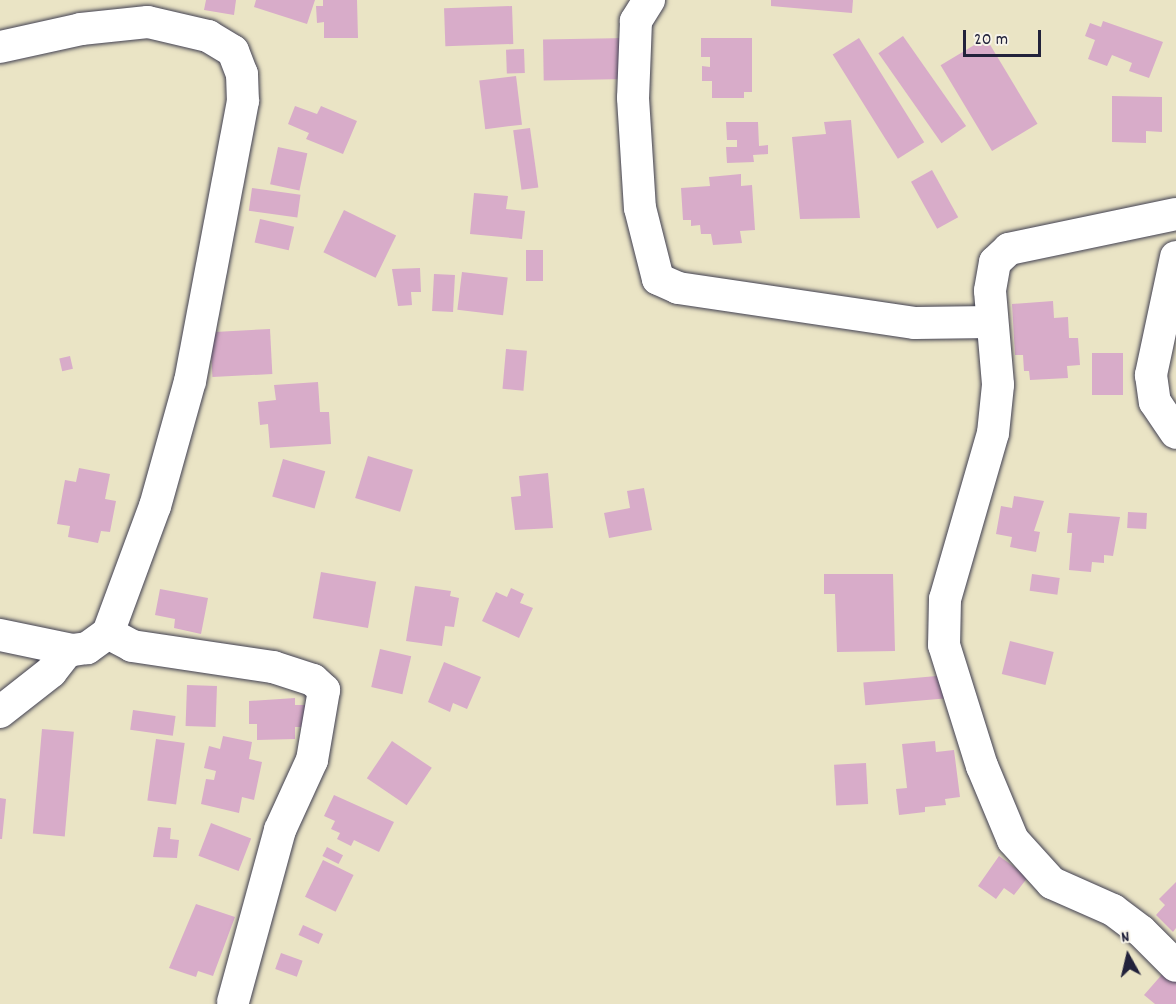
<!DOCTYPE html>
<style>
body{margin:0}
#map{position:relative;width:1176px;height:1004px;overflow:hidden;background:#eae4c5;font-family:Dekko,sans-serif}
div>[style]{position:absolute}
[style*='--x']{left:calc(var(--x)*1px);top:calc(var(--y)*1px);width:calc(var(--w)*1px);rotate:calc(var(--a)*1deg)}
.building>*{inset:0;background:#d8acc9;transform-origin:0 0}
.roads{filter:drop-shadow(0 0 2px #403f50) drop-shadow(0 0 2px #403f50)}
.minor>*{height:32px;margin:-16px;padding:0 16px;transform-origin:16px;border-radius:16px;background:#fff}
span{translate:-50% -50%;white-space:nowrap;text-align:center;line-height:1.15;-webkit-text-stroke:4.5px #f7f3e8;paint-order:stroke}
.north{position:absolute;left:1098px;top:926px;width:60px;height:60px;-webkit-text-stroke:4px #f7f3e8;paint-order:stroke;rotate:352deg;font-size:16px;font-weight:700;line-height:24px;text-align:center;color:#22223b}
.north::after{content:'';display:block;margin:auto;width:21px;height:27px;background:#22223b;clip-path:polygon(50% 0,100% 100%,50% 72%,0 100%)}
.scale{position:absolute;left:963px;top:30px;width:78px;height:27px;box-sizing:border-box;border:3px solid #22223b;border-top:0;padding-left:8px;font-size:18px;line-height:21px;white-space:nowrap;color:#22223b;-webkit-text-stroke:4px #f7f3e8;paint-order:stroke}
</style>
<div id="map">
<div class="building">
<i style="clip-path:polygon(206px 0,236px 0,234px 15px,204px 10px)"></i>
<i style="clip-path:polygon(256px 0,315px 0,307px 24px,254px 7px)"></i>
<i style="clip-path:polygon(323px 0,357px 0,358px 38px,324px 38px,324px 22px,317px 23px,316px 6px,323px 6px)"></i>
<i style="clip-path:polygon(771px 0,853px 0,852px 13px,771px 6px)"></i>
<i style="left:512px;top:6px;width:38px;height:68px;rotate:88deg"></i>
<i style="clip-path:polygon(1103px 21px,1163px 42px,1149px 78px,1129px 71px,1132px 63px,1112px 55px,1107px 66px,1088px 59px,1095px 40px,1085px 36px,1090px 23px,1101px 27px)"></i>
<i style="left:903px;top:36px;width:110px;height:30px;rotate:55deg"></i>
<i style="left:627px;top:38px;width:41px;height:84px;rotate:89deg"></i>
<i style="clip-path:polygon(701px 38px,752px 38px,752px 92px,744px 92px,744px 98px,712px 98px,712px 81px,702px 81px,702px 66px,710px 67px,710px 57px,701px 57px)"></i>
<i style="left:859px;top:38px;width:123px;height:31px;rotate:58deg"></i>
<i style="left:986px;top:38px;width:100px;height:53px;rotate:59deg"></i>
<i style="left:524px;top:49px;width:24px;height:18px;rotate:88deg"></i>
<i style="left:516px;top:76px;width:49px;height:37px;rotate:83deg"></i>
<i style="clip-path:polygon(1112px 96px,1162px 97px,1162px 132px,1146px 131px,1146px 143px,1112px 142px)"></i>
<i style="clip-path:polygon(295px 106px,317px 114px,321px 106px,357px 121px,343px 154px,306px 139px,309px 133px,288px 124px)"></i>
<i style="clip-path:polygon(851px 120px,860px 218px,800px 219px,792px 137px,826px 134px,824px 122px)"></i>
<i style="clip-path:polygon(726px 122px,758px 122px,759px 146px,768px 145px,768px 154px,753px 155px,754px 162px,727px 163px,726px 147px,737px 147px,737px 140px,727px 140px)"></i>
<i style="left:530px;top:128px;width:60px;height:17px;rotate:82deg"></i>
<i style="left:278px;top:147px;width:30px;height:38px;rotate:12deg"></i>
<i style="left:932px;top:170px;width:54px;height:24px;rotate:61deg"></i>
<i style="clip-path:polygon(741px 174px,741px 186px,752px 185px,755px 230px,740px 231px,742px 243px,713px 245px,711px 234px,701px 234px,700px 225px,691px 226px,691px 220px,683px 220px,681px 188px,710px 186px,709px 177px)"></i>
<i style="left:252px;top:188px;width:49px;height:23px;rotate:8deg"></i>
<i style="clip-path:polygon(474px 193px,508px 196px,506px 209px,525px 211px,522px 239px,470px 234px)"></i>
<i style="left:344px;top:210px;width:58px;height:47px;rotate:26deg"></i>
<i style="left:260px;top:219px;width:35px;height:24px;rotate:13deg"></i>
<i style="left:526px;top:250px;width:17px;height:31px"></i>
<i style="clip-path:polygon(420px 268px,421px 292px,411px 292px,412px 305px,398px 306px,392px 269px)"></i>
<i style="left:462px;top:272px;width:46px;height:38px;rotate:7deg"></i>
<i style="left:434px;top:274px;width:21px;height:37px;rotate:3deg"></i>
<i style="clip-path:polygon(1053px 301px,1054px 318px,1068px 317px,1069px 338px,1078px 338px,1080px 365px,1067px 366px,1068px 378px,1030px 380px,1029px 371px,1024px 371px,1023px 355px,1015px 355px,1012px 304px)"></i>
<i style="left:270px;top:329px;width:45px;height:60px;rotate:87deg"></i>
<i style="left:506px;top:349px;width:21px;height:40px;rotate:5deg"></i>
<i style="left:1092px;top:353px;width:31px;height:42px"></i>
<i style="left:70px;top:356px;width:13px;height:11px;rotate:77deg"></i>
<i style="clip-path:polygon(318px 382px,320px 412px,329px 412px,331px 444px,270px 448px,268px 424px,260px 425px,258px 402px,276px 400px,274px 385px)"></i>
<i style="left:368px;top:456px;width:47px;height:44px;rotate:17deg"></i>
<i style="left:283px;top:459px;width:44px;height:39px;rotate:16deg"></i>
<i style="clip-path:polygon(79px 468px,110px 474px,105px 499px,116px 501px,110px 532px,101px 531px,98px 543px,68px 537px,70px 526px,57px 524px,65px 480px,76px 482px)"></i>
<i style="clip-path:polygon(548px 473px,553px 528px,515px 530px,511px 497px,521px 496px,519px 476px)"></i>
<i style="clip-path:polygon(644px 488px,652px 530px,609px 538px,604px 513px,630px 508px,627px 491px)"></i>
<i style="clip-path:polygon(1014px 496px,1044px 501px,1034px 531px,1040px 532px,1036px 552px,1010px 547px,1012px 537px,996px 534px,1001px 506px,1012px 508px)"></i>
<i style="left:1128px;top:512px;width:19px;height:16px;rotate:3deg"></i>
<i style="clip-path:polygon(1069px 513px,1120px 517px,1113px 556px,1104px 555px,1104px 563px,1092px 562px,1091px 572px,1069px 570px,1072px 533px,1067px 533px)"></i>
<i style="left:321px;top:572px;width:56px;height:47px;rotate:10deg"></i>
<i style="clip-path:polygon(824px 574px,893px 574px,895px 651px,837px 652px,835px 594px,824px 594px)"></i>
<i style="left:1032px;top:574px;width:28px;height:17px;rotate:8deg"></i>
<i style="clip-path:polygon(415px 586px,451px 591px,450px 596px,459px 598px,454px 627px,445px 626px,442px 646px,406px 641px)"></i>
<i style="clip-path:polygon(511px 588px,524px 594px,520px 603px,533px 608px,519px 638px,482px 621px,496px 592px,507px 597px)"></i>
<i style="clip-path:polygon(160px 589px,208px 598px,201px 634px,174px 628px,175px 619px,155px 615px)"></i>
<i style="left:1010px;top:641px;width:45px;height:34px;rotate:14deg"></i>
<i style="left:380px;top:649px;width:32px;height:39px;rotate:13deg"></i>
<i style="clip-path:polygon(444px 662px,481px 677px,467px 709px,453px 703px,450px 712px,428px 702px)"></i>
<i style="left:948px;top:675px;width:23px;height:85px;rotate:85deg"></i>
<i style="left:187px;top:685px;width:30px;height:41px;rotate:2deg"></i>
<i style="clip-path:polygon(295px 698px,295px 705px,308px 705px,308px 727px,295px 727px,295px 739px,257px 740px,257px 724px,249px 724px,249px 701px)"></i>
<i style="left:133px;top:710px;width:43px;height:20px;rotate:8deg"></i>
<i style="left:42px;top:729px;width:32px;height:105px;rotate:5deg"></i>
<i style="clip-path:polygon(223px 736px,252px 742px,249px 759px,262px 762px,254px 800px,242px 797px,239px 813px,201px 804px,206px 779px,214px 780px,216px 771px,204px 768px,209px 746px,220px 749px)"></i>
<i style="left:156px;top:739px;width:29px;height:62px;rotate:8deg"></i>
<i style="left:392px;top:741px;width:48px;height:45px;rotate:34deg"></i>
<i style="clip-path:polygon(935px 741px,936px 752px,954px 750px,960px 797px,945px 799px,946px 805px,925px 807px,925px 812px,899px 815px,896px 789px,907px 788px,902px 744px)"></i>
<i style="left:866px;top:763px;width:41px;height:32px;rotate:87deg"></i>
<i style="clip-path:polygon(334px 795px,394px 822px,379px 852px,354px 840px,351px 846px,337px 839px,340px 833px,331px 829px,335px 821px,324px 816px)"></i>
<i style="clip-path:polygon(0 798px,6px 799px,2px 839px,0 839px)"></i>
<i style="left:211px;top:823px;width:43px;height:35px;rotate:21deg"></i>
<i style="clip-path:polygon(158px 827px,171px 828px,170px 839px,179px 840px,177px 858px,153px 857px)"></i>
<i style="left:327px;top:847px;width:18px;height:10px;rotate:27deg"></i>
<i style="clip-path:polygon(999px 856px,1028px 877px,1014px 895px,1004px 888px,996px 899px,978px 886px)"></i>
<i style="left:323px;top:860px;width:34px;height:41px;rotate:26deg"></i>
<i style="clip-path:polygon(1176px 882px,1176px 928px,1173px 932px,1156px 915px,1165px 905px,1159px 899px)"></i>
<i style="clip-path:polygon(196px 904px,235px 917px,213px 976px,198px 971px,196px 977px,169px 968px)"></i>
<i style="left:303px;top:925px;width:22px;height:11px;rotate:24deg"></i>
<i style="left:281px;top:953px;width:23px;height:17px;rotate:20deg"></i>
<i style="clip-path:polygon(1165px 971px,1176px 980px,1176px 1004px,1155px 1004px,1144px 995px)"></i>
</div>
<div class="roads">
<div class="minor">
<i style="--x:649;--y:0;--w:25;--a:122"></i>
<i style="--x:636;--y:21;--w:77;--a:92.2"></i>
<i style="--x:633;--y:98;--w:110;--a:86.4"></i>
<i style="--x:640;--y:208;--w:73;--a:75.8"></i>
<i style="--x:658;--y:279;--w:22;--a:24"></i>
<i style="--x:678;--y:288;--w:240;--a:8.4"></i>
<i style="--x:915;--y:323;--w:77;--a:-0.7"></i>
<i style="--x:0;--y:47;--w:83;--a:-12.5"></i>
<i style="--x:81;--y:29;--w:67;--a:-6"></i>
<i style="--x:148;--y:22;--w:62;--a:13.1"></i>
<i style="--x:208;--y:36;--w:29;--a:31"></i>
<i style="--x:233;--y:51;--w:25;--a:69"></i>
<i style="--x:242;--y:74;--w:27;--a:88"></i>
<i style="--x:243;--y:101;--w:285;--a:100.7"></i>
<i style="--x:190;--y:381;--w:130;--a:105.6"></i>
<i style="--x:155;--y:506;--w:135;--a:110.3"></i>
<i style="--x:108;--y:633;--w:26;--a:144"></i>
<i style="--x:87;--y:648;--w:15;--a:172"></i>
<i style="--x:72;--y:650;--w:74;--a:-168.2"></i>
<i style="--x:1176;--y:214;--w:171;--a:168.2"></i>
<i style="--x:1009;--y:249;--w:19;--a:137"></i>
<i style="--x:995;--y:262;--w:29;--a:100"></i>
<i style="--x:990;--y:291;--w:94;--a:85.1"></i>
<i style="--x:998;--y:385;--w:48;--a:95.9"></i>
<i style="--x:993;--y:433;--w:173;--a:106.1"></i>
<i style="--x:945;--y:599;--w:46;--a:91.2"></i>
<i style="--x:944;--y:645;--w:127;--a:72.6"></i>
<i style="--x:982;--y:766;--w:80;--a:67.3"></i>
<i style="--x:1013;--y:840;--w:58;--a:47.8"></i>
<i style="--x:1052;--y:883;--w:67;--a:23.9"></i>
<i style="--x:1113;--y:910;--w:35;--a:37"></i>
<i style="--x:1141;--y:931;--w:49;--a:45"></i>
<i style="--x:1176;--y:257;--w:121;--a:102"></i>
<i style="--x:1151;--y:375;--w:27;--a:82"></i>
<i style="--x:1155;--y:402;--w:37;--a:56"></i>
<i style="--x:108;--y:633;--w:27;--a:28"></i>
<i style="--x:132;--y:646;--w:143;--a:8.5"></i>
<i style="--x:273;--y:667;--w:42;--a:18"></i>
<i style="--x:313;--y:680;--w:15;--a:42"></i>
<i style="--x:324;--y:690;--w:71;--a:99.7"></i>
<i style="--x:312;--y:760;--w:77;--a:114.6"></i>
<i style="--x:280;--y:830;--w:178;--a:105.3"></i>
<i style="--x:0;--y:712;--w:65;--a:-38.1"></i>
<i style="--x:51;--y:672;--w:28;--a:-52"></i>
</div>
</div>
<div class="north">N</div>
<div class="scale">20 m</div>
</div>
